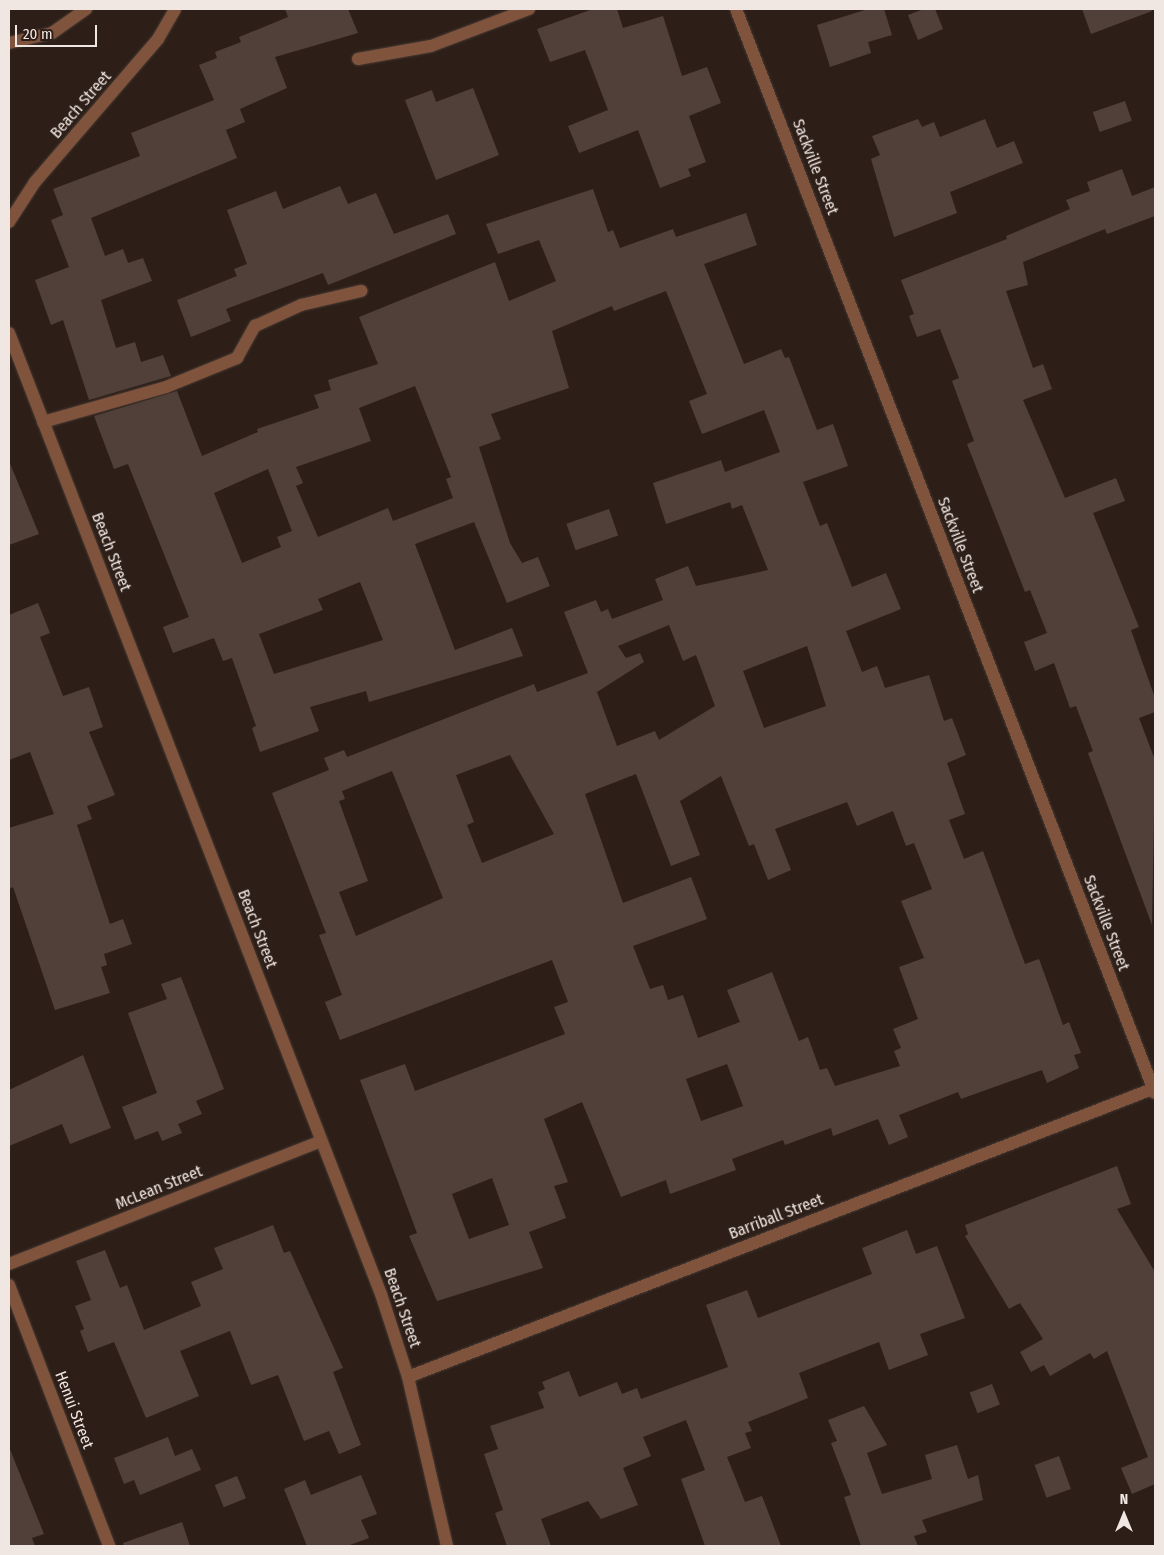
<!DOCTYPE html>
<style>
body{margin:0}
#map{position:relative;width:1164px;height:1555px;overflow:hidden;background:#2d1f18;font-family:"Fira Sans Condensed",sans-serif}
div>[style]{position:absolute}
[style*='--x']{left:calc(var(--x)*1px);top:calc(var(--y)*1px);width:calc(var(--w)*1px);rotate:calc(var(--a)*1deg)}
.building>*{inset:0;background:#504039;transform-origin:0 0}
.roads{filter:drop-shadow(0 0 1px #483b34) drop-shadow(0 0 1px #483b34)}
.minor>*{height:12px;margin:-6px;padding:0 6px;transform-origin:6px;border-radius:6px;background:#80533d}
span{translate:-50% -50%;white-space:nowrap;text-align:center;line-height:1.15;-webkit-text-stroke:4px #2d1f18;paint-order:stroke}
.street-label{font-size:16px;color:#f0e6e2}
.frame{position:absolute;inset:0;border:10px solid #f0e6e2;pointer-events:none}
.north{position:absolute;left:1099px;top:1490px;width:50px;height:50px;-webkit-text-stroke:4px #2d1f18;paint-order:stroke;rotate:0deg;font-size:14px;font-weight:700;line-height:20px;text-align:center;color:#f0e6e2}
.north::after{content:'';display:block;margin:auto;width:18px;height:22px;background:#f0e6e2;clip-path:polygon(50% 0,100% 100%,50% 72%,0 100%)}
.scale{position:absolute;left:15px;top:25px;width:82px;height:22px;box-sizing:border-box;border:2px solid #f0e6e2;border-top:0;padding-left:6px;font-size:15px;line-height:18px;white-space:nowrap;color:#f0e6e2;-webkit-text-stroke:4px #2d1f18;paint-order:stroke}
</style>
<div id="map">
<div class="building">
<i style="clip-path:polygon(285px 9px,348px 9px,358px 33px,275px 57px,287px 88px,240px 109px,245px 122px,226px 130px,237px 158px,91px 218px,105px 256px,123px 249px,128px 263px,143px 258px,152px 281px,101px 300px,116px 348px,135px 342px,141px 362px,163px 355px,171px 376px,89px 400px,63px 320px,51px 325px,35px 280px,69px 267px,51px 220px,63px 215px,53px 189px,140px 156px,131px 133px,214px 100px,199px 65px,217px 58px,215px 52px,241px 42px,239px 37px,288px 17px)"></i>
<i style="clip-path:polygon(593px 9px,617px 9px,623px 28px,663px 16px,682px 76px,707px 67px,721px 103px,689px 116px,706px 162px,688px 169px,691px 176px,660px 188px,638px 130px,579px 153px,568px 126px,608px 110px,585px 50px,550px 62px,537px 29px)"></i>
<i style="clip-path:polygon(868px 9px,884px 9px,892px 35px,868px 42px,871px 53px,830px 67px,817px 25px)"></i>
<i style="clip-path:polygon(924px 9px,935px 9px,943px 29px,918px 40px,908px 15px)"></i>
<i style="clip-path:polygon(1082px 9px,1151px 9px,1152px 11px,1091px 34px)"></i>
<i style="clip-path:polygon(473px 88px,499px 155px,436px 180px,405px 100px,432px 90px,436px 102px)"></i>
<i style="left:1125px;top:101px;width:21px;height:34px;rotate:71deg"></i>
<i style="clip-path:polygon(918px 119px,922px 127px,934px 122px,940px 137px,985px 119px,997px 148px,1014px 141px,1023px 163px,950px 192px,957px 213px,894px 237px,871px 159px,880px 155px,872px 136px)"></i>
<i style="clip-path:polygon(1122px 169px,1132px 196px,1155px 187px,1155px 216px,1107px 234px,1105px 229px,1023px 262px,1028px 285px,1006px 291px,1033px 368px,1043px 364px,1052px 389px,1023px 400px,1065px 498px,1116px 478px,1125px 501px,1093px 513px,1139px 627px,1131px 630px,1155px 698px,1155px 712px,1139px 718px,1155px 760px,1152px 925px,1088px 753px,1093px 751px,1076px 706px,1070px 708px,1054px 663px,1035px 671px,1024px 642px,1047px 633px,1030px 590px,1025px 592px,967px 444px,974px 441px,952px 381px,959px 378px,940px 329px,917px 337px,909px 316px,914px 314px,901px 280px,1007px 239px,1006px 236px,1070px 209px,1066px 200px,1090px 191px,1087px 182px)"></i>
<i style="clip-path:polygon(340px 186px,348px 204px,376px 193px,394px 234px,448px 214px,456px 234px,328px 285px,323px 273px,226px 309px,231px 321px,191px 337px,177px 300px,237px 276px,234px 269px,247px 264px,227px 210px,276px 191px,283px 209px)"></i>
<i style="clip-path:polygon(evenodd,593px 189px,608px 232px,613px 230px,620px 248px,673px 229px,676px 237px,746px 213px,757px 245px,704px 264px,744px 364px,781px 349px,785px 358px,789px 357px,817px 430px,833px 424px,848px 466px,803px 482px,820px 526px,827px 523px,852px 587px,886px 573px,901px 609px,846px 631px,862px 672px,877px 666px,885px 688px,929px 675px,944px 721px,952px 718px,966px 755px,947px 763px,965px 814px,949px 820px,964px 859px,983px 851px,1025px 964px,1039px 959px,1063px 1025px,1069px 1022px,1081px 1053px,1074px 1055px,1079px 1068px,1047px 1083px,1042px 1070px,961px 1099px,958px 1092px,899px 1115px,908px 1137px,889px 1145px,878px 1119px,833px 1136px,831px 1128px,785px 1145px,783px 1140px,732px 1159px,736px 1170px,670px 1194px,666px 1180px,621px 1197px,582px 1102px,544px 1119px,568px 1182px,554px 1186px,566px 1218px,529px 1232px,543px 1268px,437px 1301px,409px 1236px,417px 1233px,360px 1080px,405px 1064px,415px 1091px,565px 1034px,554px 1007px,568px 1002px,552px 960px,340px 1040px,325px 1002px,342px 995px,319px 935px,326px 933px,272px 793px,329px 770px,324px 758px,344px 750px,347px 757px,534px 684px,537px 692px,588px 673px,564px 612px,596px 600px,601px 612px,608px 609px,612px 619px,663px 600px,655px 579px,688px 566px,696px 586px,768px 570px,742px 505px,732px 509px,730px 502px,666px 524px,653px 483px,721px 460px,725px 472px,780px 452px,764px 410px,702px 434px,689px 401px,707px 394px,666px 291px,614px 311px,612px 306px,552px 331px,569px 388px,491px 414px,501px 439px,479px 447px,510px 543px,522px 563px,538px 557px,550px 586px,507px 603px,474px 522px,415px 544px,455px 650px,512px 628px,523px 656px,369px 702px,366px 691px,310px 707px,319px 731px,260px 752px,252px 728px,256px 726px,232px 658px,223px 661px,214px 638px,173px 653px,163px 627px,189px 617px,128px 464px,114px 469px,94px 416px,177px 391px,202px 456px,258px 432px,257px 429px,319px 408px,314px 395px,331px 390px,328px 380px,378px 364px,359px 317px,495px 262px,509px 301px,556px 281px,539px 240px,498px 254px,486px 224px,593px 189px,415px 386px,451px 477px,446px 479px,453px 498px,393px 521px,388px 508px,318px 537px,296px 486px,303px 483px,296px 467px,371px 441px,359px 408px,415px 386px,593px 189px,268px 469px,292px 531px,277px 537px,281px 547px,242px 563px,214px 493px,268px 469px,593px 189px,360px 582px,383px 640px,274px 674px,259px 634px,323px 610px,318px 599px,360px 582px,593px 189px,669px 625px,683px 661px,696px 655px,715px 706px,659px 740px,655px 731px,617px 746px,597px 692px,644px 662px,640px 653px,626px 658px,618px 646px,669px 625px,593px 189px,807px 646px,826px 706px,764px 728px,743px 671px,807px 646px,593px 189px,510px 755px,554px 834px,482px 863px,467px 825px,474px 822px,456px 775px,510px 755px,593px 189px,392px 771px,443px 898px,356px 936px,339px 892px,368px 881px,339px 801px,345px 799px,342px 791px,392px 771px,593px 189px,636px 774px,671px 866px,700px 855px,680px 801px,721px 776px,749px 846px,754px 844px,768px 880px,791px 870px,775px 829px,847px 802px,857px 826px,893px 811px,906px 846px,914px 843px,932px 889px,901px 901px,924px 958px,899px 967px,918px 1019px,893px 1029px,901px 1048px,894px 1051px,900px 1066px,835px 1086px,827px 1068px,820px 1070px,808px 1037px,799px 1041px,772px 972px,727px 990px,740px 1022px,698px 1038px,683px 995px,668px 1000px,663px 985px,650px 989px,633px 946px,707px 919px,691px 877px,623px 903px,585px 794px,636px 774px,593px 189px,727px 1064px,743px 1106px,701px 1121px,686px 1079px,727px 1064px,593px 189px,492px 1178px,509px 1225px,469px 1239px,452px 1194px,492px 1178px)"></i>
<i style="clip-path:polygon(9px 461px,39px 534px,9px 545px)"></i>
<i style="left:609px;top:509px;width:28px;height:45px;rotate:71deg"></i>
<i style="clip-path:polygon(38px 603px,50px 633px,40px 637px,63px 696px,89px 687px,103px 727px,89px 732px,115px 795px,87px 806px,92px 819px,77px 825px,110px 924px,123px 919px,132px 944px,104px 954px,107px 965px,101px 967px,110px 993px,55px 1010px,13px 887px,9px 889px,9px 828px,54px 814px,30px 752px,9px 760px,9px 615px)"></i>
<i style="clip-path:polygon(181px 977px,224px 1089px,196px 1101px,202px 1114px,178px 1124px,182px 1133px,162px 1141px,158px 1131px,135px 1140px,122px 1107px,157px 1093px,128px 1013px,167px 999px,161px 984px)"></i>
<i style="clip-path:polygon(83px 1055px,111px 1128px,70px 1144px,62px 1124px,9px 1146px,9px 1090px)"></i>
<i style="clip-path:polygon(1117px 1166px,1131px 1204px,1117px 1209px,1155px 1272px,1155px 1484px,1132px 1494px,1121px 1468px,1148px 1457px,1107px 1351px,1094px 1359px,1090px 1353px,1050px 1376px,1044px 1365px,1031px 1372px,1020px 1352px,1043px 1339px,1020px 1303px,1009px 1309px,965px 1236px,968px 1234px,965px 1225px)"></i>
<i style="clip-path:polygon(273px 1225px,284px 1253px,290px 1251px,343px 1368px,333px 1372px,361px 1445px,339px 1454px,329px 1431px,304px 1441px,278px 1375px,251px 1385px,230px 1331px,180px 1351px,199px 1396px,146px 1418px,114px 1342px,88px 1352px,80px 1331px,84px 1329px,75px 1306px,91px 1300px,76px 1261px,105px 1250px,120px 1288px,127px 1285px,144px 1330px,201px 1306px,191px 1282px,223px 1269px,214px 1248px)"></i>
<i style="clip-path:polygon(907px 1230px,916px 1254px,937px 1246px,965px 1318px,920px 1334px,928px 1355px,889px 1370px,879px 1342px,799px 1373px,808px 1398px,748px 1422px,752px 1431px,745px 1433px,751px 1448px,727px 1457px,745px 1502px,762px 1496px,781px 1546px,705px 1546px,681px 1479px,705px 1470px,686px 1420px,643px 1437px,651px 1456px,623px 1468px,638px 1505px,601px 1519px,588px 1501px,541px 1519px,551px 1546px,507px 1546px,495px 1513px,503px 1510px,484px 1454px,498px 1449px,490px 1426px,544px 1408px,538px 1392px,545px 1389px,542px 1382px,569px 1371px,579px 1397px,617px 1382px,622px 1394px,637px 1388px,641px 1399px,728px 1367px,706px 1305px,747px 1290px,758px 1318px,872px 1274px,862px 1248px)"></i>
<i style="left:992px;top:1384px;width:22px;height:24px;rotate:69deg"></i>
<i style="clip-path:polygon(864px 1406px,887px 1445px,867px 1453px,882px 1494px,932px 1479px,925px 1455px,957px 1445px,968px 1479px,978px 1475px,983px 1500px,922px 1520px,927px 1532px,914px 1536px,918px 1546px,861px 1546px,844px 1497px,851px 1495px,831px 1443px,837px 1441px,828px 1420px)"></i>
<i style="clip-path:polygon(168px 1437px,175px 1456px,192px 1449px,201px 1470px,140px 1495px,134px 1480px,124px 1484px,114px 1458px)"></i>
<i style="clip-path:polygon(9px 1447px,44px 1534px,32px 1538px,35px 1546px,9px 1546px)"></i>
<i style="left:1059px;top:1456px;width:35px;height:26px;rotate:70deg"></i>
<i style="clip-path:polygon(361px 1475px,377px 1514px,361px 1520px,369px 1538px,347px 1546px,307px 1546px,284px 1489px,305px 1480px,311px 1495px)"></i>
<i style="left:237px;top:1476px;width:24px;height:24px;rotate:68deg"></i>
<i style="clip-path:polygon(182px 1522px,190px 1546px,124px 1546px,123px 1543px)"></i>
</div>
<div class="roads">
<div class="minor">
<i style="--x:736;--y:9;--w:1162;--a:68.87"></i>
<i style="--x:9;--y:43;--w:44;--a:-13.1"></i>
<i style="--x:52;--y:33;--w:42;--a:-35.2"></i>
<i style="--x:358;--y:59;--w:74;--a:-10.1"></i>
<i style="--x:431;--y:46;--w:105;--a:-20.7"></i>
<i style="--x:9;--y:222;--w:48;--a:-57"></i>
<i style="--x:35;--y:182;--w:189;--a:-49.3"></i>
<i style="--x:158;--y:39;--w:34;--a:-60"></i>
<i style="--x:9;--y:333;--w:1030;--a:68.84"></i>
<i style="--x:381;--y:1294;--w:87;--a:72"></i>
<i style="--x:408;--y:1377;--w:173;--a:77"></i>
<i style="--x:43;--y:422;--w:128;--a:-15.9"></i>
<i style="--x:166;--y:387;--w:77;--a:-22.2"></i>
<i style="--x:237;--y:358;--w:37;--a:-61"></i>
<i style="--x:255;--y:326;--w:51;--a:-24.5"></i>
<i style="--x:301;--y:305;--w:62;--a:-13.1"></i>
<i style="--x:9;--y:1264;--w:335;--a:-21.5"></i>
<i style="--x:9;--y:1285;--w:280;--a:69"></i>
<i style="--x:408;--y:1377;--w:801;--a:-21.15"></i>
</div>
</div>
<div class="street-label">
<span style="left:81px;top:105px;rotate:-49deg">Beach Street</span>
<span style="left:815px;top:167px;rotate:69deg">Sackville Street</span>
<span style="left:960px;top:545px;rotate:69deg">Sackville Street</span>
<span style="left:111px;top:552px;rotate:69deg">Beach Street</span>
<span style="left:1106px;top:923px;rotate:69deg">Sackville Street</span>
<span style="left:257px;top:929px;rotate:69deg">Beach Street</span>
<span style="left:159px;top:1188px;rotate:-22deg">McLean Street</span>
<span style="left:776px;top:1217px;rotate:-21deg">Barriball Street</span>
<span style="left:402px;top:1308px;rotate:71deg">Beach Street</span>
<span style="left:74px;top:1410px;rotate:69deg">Henui Street</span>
</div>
<div class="frame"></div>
<div class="north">N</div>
<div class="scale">20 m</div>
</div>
